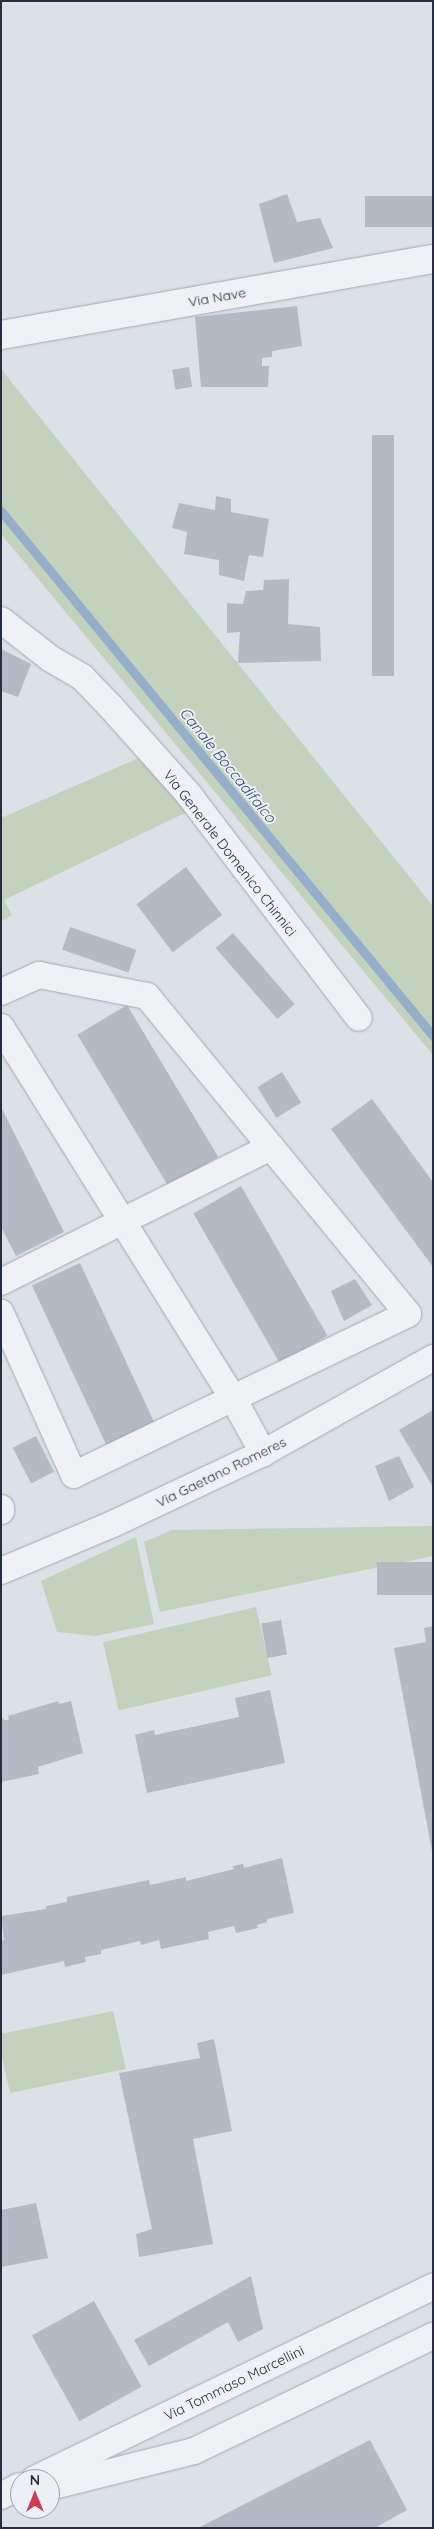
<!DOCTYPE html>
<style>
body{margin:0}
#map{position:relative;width:434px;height:2529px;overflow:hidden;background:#dce1e7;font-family:Quicksand,sans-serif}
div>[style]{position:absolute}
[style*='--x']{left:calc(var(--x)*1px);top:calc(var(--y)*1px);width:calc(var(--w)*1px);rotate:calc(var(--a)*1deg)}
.green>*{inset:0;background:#c2d2bd;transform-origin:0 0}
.stream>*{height:9px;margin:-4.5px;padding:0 4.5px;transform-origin:4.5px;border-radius:4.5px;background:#95aec9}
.building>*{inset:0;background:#b3bac4;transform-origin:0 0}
.roads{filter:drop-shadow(0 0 1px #a1a8b1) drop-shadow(0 0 1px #a1a8b1)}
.minor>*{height:26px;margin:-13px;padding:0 13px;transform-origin:13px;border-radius:13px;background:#eff1f5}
.tertiary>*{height:28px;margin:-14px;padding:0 14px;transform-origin:14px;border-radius:14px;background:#eff1f5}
span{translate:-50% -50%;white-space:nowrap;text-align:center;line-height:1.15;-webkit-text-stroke:4px #ecf0f5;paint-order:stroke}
.street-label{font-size:14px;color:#252e3e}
.water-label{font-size:15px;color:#2e4d74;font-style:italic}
.frame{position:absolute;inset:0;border:2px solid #252e3e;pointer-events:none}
.north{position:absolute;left:10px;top:2469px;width:50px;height:50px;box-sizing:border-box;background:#ecf0f5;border:1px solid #9ca2ac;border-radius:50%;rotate:0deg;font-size:14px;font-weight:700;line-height:20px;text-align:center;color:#252e3e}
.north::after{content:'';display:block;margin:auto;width:18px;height:22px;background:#d33a51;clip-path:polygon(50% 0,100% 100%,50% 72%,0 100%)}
</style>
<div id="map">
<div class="green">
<i style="clip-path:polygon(1px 369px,433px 906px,433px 1055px,1px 534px)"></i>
<i style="clip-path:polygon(141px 757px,187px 812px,4px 900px,12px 915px,1px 921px,1px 818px)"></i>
<i style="clip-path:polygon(433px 1526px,433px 1556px,160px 1612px,144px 1542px,172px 1530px)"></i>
<i style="clip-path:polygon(136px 1537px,154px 1624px,95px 1636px,57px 1632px,41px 1581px)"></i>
<i style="left:256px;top:1607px;width:70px;height:157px;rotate:77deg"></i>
<i style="clip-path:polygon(113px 2011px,126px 2069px,10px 2093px,1px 2052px,1px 2034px)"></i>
</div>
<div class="stream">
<i style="--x:1;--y:511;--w:680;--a:50.55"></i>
</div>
<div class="building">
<i style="clip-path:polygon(287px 194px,297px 222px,320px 218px,333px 248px,274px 263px,259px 204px)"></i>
<i style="left:433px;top:196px;width:31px;height:68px;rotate:90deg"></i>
<i style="clip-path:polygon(297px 306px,302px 346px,272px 351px,272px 357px,262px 358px,262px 366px,269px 366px,268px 387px,201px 387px,195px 317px)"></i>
<i style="left:189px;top:367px;width:20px;height:17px;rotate:81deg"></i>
<i style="left:372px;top:435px;width:22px;height:241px"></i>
<i style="clip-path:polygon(216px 496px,231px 499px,231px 512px,269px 519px,263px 557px,249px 555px,244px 581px,219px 575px,219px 560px,184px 554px,187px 532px,172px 528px,179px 503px,215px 510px)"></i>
<i style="clip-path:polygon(289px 579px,288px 624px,320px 627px,321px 661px,238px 663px,240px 632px,227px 633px,227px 603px,243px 604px,246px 591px,263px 590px,264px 580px)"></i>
<i style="clip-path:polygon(1px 649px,31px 664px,18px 697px,1px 691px)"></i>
<i style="left:186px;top:867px;width:60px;height:62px;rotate:53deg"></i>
<i style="left:70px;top:927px;width:70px;height:24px;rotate:19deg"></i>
<i style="left:233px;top:933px;width:94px;height:23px;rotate:49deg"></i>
<i style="left:127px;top:1005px;width:177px;height:58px;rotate:59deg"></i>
<i style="left:282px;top:1072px;width:36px;height:29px;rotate:58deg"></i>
<i style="clip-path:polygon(372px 1099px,433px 1182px,433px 1267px,331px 1129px)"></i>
<i style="clip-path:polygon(1px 1107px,64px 1232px,16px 1256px,1px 1227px)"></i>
<i style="left:241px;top:1186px;width:173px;height:55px;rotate:60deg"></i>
<i style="left:80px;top:1263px;width:179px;height:53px;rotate:65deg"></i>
<i style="clip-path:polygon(355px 1279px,372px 1305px,344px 1321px,331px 1291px)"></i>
<i style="clip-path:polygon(433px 1410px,433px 1487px,399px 1430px)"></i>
<i style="left:36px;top:1436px;width:40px;height:26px;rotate:63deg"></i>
<i style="clip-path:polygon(399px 1456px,414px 1487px,389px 1501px,375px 1466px)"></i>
<i style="left:433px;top:1562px;width:33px;height:56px;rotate:90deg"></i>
<i style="left:281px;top:1620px;width:35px;height:20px;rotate:80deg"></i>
<i style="clip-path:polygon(433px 1626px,433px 1851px,432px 1851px,394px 1648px,426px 1642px,424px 1628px)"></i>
<i style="clip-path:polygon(270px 1690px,285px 1763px,147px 1793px,135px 1735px,154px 1730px,155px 1735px,239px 1717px,235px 1698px)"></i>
<i style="clip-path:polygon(58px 1701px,59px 1704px,71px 1701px,83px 1753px,38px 1767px,39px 1774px,1px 1782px,1px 1716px,4px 1720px,9px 1720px,8px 1716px)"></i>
<i style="clip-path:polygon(282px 1858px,294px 1913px,267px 1919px,267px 1922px,257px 1925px,258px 1928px,236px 1933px,234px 1926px,208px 1932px,209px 1939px,161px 1949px,159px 1940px,141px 1945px,140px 1941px,101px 1950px,101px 1954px,85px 1957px,86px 1962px,65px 1967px,64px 1961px,1px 1975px,1px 1941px,4px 1940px,1px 1916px,46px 1909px,46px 1906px,67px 1902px,67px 1897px,149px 1880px,150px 1885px,186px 1877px,186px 1881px,234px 1869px,233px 1866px,243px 1864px,244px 1868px)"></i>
<i style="clip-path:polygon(214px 2039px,232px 2131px,193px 2139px,213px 2244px,139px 2257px,136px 2234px,152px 2229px,119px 2073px,200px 2058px,197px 2043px)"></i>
<i style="clip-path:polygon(36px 2203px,48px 2258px,1px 2267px,1px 2210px)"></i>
<i style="clip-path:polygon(251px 2276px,263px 2329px,238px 2342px,228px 2322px,149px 2366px,134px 2340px)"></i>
<i style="left:94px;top:2301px;width:98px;height:71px;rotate:61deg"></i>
<i style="clip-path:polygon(370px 2440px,407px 2510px,375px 2528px,198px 2528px)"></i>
</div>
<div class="roads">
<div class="minor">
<i style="--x:1;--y:620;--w:63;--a:38"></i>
<i style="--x:51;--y:659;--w:36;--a:30"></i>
<i style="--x:82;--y:677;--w:42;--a:46"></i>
<i style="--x:111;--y:707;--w:118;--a:48.4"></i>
<i style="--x:189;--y:795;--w:280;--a:52.7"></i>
<i style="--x:1;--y:992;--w:42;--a:-24.1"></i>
<i style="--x:39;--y:975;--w:110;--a:11"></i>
<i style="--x:147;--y:996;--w:411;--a:50.6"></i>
<i style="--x:408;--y:1314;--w:371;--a:154.3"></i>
<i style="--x:74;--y:1475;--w:178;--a:-114.3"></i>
<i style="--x:1;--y:1027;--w:438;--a:58"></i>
<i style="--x:233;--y:1398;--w:63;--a:61.4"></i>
<i style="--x:1;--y:1282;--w:302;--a:-26.6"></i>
<i style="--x:1;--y:1508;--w:3;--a:90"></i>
<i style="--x:1;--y:1571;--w:121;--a:-22.8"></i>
<i style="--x:113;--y:1524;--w:166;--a:-25.3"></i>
<i style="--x:263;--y:1453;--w:195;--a:-29.2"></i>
<i style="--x:35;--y:2479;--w:442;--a:-25.8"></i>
<i style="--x:50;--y:2487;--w:148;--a:-14"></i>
<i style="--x:194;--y:2451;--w:265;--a:-25.7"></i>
<i style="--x:1;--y:2496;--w:21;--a:-28"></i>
</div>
<div class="tertiary">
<i style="--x:1;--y:335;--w:439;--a:-10"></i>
</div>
</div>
<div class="street-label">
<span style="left:217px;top:297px;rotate:-10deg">Via Nave</span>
<span style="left:230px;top:853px;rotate:52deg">Via Generale Domenico Chinnici</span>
<span style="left:221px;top:1472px;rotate:-26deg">Via Gaetano Romeres</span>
<span style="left:234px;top:2383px;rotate:-26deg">Via Tommaso Marcellini</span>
</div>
<div class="water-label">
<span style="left:228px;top:765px;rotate:51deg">Canale Boccadifalco</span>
</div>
<div class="frame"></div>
<div class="north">N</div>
</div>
